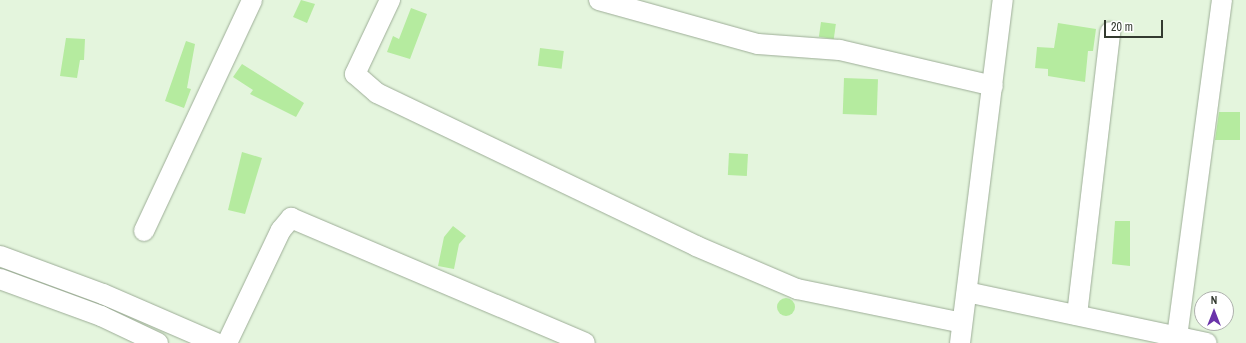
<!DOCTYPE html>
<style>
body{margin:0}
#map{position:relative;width:1246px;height:343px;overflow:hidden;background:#e4f5dd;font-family:"Archivo Narrow",sans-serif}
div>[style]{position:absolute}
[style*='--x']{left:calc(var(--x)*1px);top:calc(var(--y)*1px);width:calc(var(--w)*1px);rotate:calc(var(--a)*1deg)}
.building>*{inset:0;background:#b5eb9f;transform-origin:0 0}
.round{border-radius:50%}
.roads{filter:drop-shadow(0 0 1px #9dad97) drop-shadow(0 0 1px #9dad97)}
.minor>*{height:20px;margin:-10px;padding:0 10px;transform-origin:10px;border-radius:10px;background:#fff}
span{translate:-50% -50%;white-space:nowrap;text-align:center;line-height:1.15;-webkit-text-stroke:3.5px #fff;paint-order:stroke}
.north{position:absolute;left:1194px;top:291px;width:40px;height:40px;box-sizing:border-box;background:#fff;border:1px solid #adb0ac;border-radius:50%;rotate:0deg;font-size:11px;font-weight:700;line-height:16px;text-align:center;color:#333a30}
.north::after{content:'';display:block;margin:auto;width:14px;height:18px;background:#6a33aa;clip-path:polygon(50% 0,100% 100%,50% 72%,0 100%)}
.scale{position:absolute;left:1104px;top:20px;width:59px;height:18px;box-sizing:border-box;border:2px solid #333a30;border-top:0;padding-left:5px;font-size:12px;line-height:14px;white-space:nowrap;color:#333a30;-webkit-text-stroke:3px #fff;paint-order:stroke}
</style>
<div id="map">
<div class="building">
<i style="clip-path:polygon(301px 0,315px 4px,307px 23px,293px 17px)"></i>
<i style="clip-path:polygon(411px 8px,427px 14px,410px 59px,387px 52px,393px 36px,399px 39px)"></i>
<i style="left:821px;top:22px;width:15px;height:15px;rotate:8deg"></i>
<i style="clip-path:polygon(1058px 23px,1096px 29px,1093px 51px,1088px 51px,1085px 82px,1048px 76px,1048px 69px,1035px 68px,1037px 47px,1054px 48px)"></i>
<i style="clip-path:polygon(66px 38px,85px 39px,84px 60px,80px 60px,77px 78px,60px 76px)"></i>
<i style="clip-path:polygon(186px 41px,195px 44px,187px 88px,191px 89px,184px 108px,165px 101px)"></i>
<i style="left:540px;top:48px;width:24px;height:18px;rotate:7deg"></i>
<i style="clip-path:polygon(242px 64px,304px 103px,296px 117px,250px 94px,253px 90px,233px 77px)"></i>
<i style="left:844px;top:78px;width:34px;height:36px;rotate:2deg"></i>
<i style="clip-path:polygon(1219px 112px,1240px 112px,1240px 140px,1215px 140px)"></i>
<i style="clip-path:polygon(242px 152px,262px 158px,245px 214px,228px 210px)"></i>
<i style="left:729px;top:153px;width:19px;height:22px;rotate:3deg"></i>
<i style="clip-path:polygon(1115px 221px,1130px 221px,1130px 266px,1112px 264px)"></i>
<i style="clip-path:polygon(453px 226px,466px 236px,459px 244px,454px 269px,438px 266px,444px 237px)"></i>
<i class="round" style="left:777px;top:298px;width:18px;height:18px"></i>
</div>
<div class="roads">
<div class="minor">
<i style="--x:390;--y:0;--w:82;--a:115.3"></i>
<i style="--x:355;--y:74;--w:29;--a:41"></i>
<i style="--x:377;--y:93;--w:354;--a:25.6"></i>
<i style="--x:696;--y:246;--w:110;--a:23.1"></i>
<i style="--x:797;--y:289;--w:168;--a:11.6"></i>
<i style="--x:599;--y:0;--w:165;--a:15.5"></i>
<i style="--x:758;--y:44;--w:82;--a:4.2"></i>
<i style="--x:840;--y:50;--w:157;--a:13.2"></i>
<i style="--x:144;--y:231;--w:255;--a:-64.9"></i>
<i style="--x:0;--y:256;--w:110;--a:20.3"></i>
<i style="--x:103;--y:294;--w:123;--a:23.4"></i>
<i style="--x:0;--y:279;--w:108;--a:20.1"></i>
<i style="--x:101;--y:316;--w:63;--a:25.3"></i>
<i style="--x:967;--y:292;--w:245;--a:12"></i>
<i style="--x:1077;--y:315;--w:285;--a:-83.3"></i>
<i style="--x:1177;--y:337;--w:340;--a:-82.4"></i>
<i style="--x:227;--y:343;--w:125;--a:-64.5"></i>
<i style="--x:281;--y:230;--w:16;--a:-50"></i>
<i style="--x:291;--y:218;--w:319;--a:23"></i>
<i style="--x:960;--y:343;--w:346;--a:-82.9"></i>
</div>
</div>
<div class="north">N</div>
<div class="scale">20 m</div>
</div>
